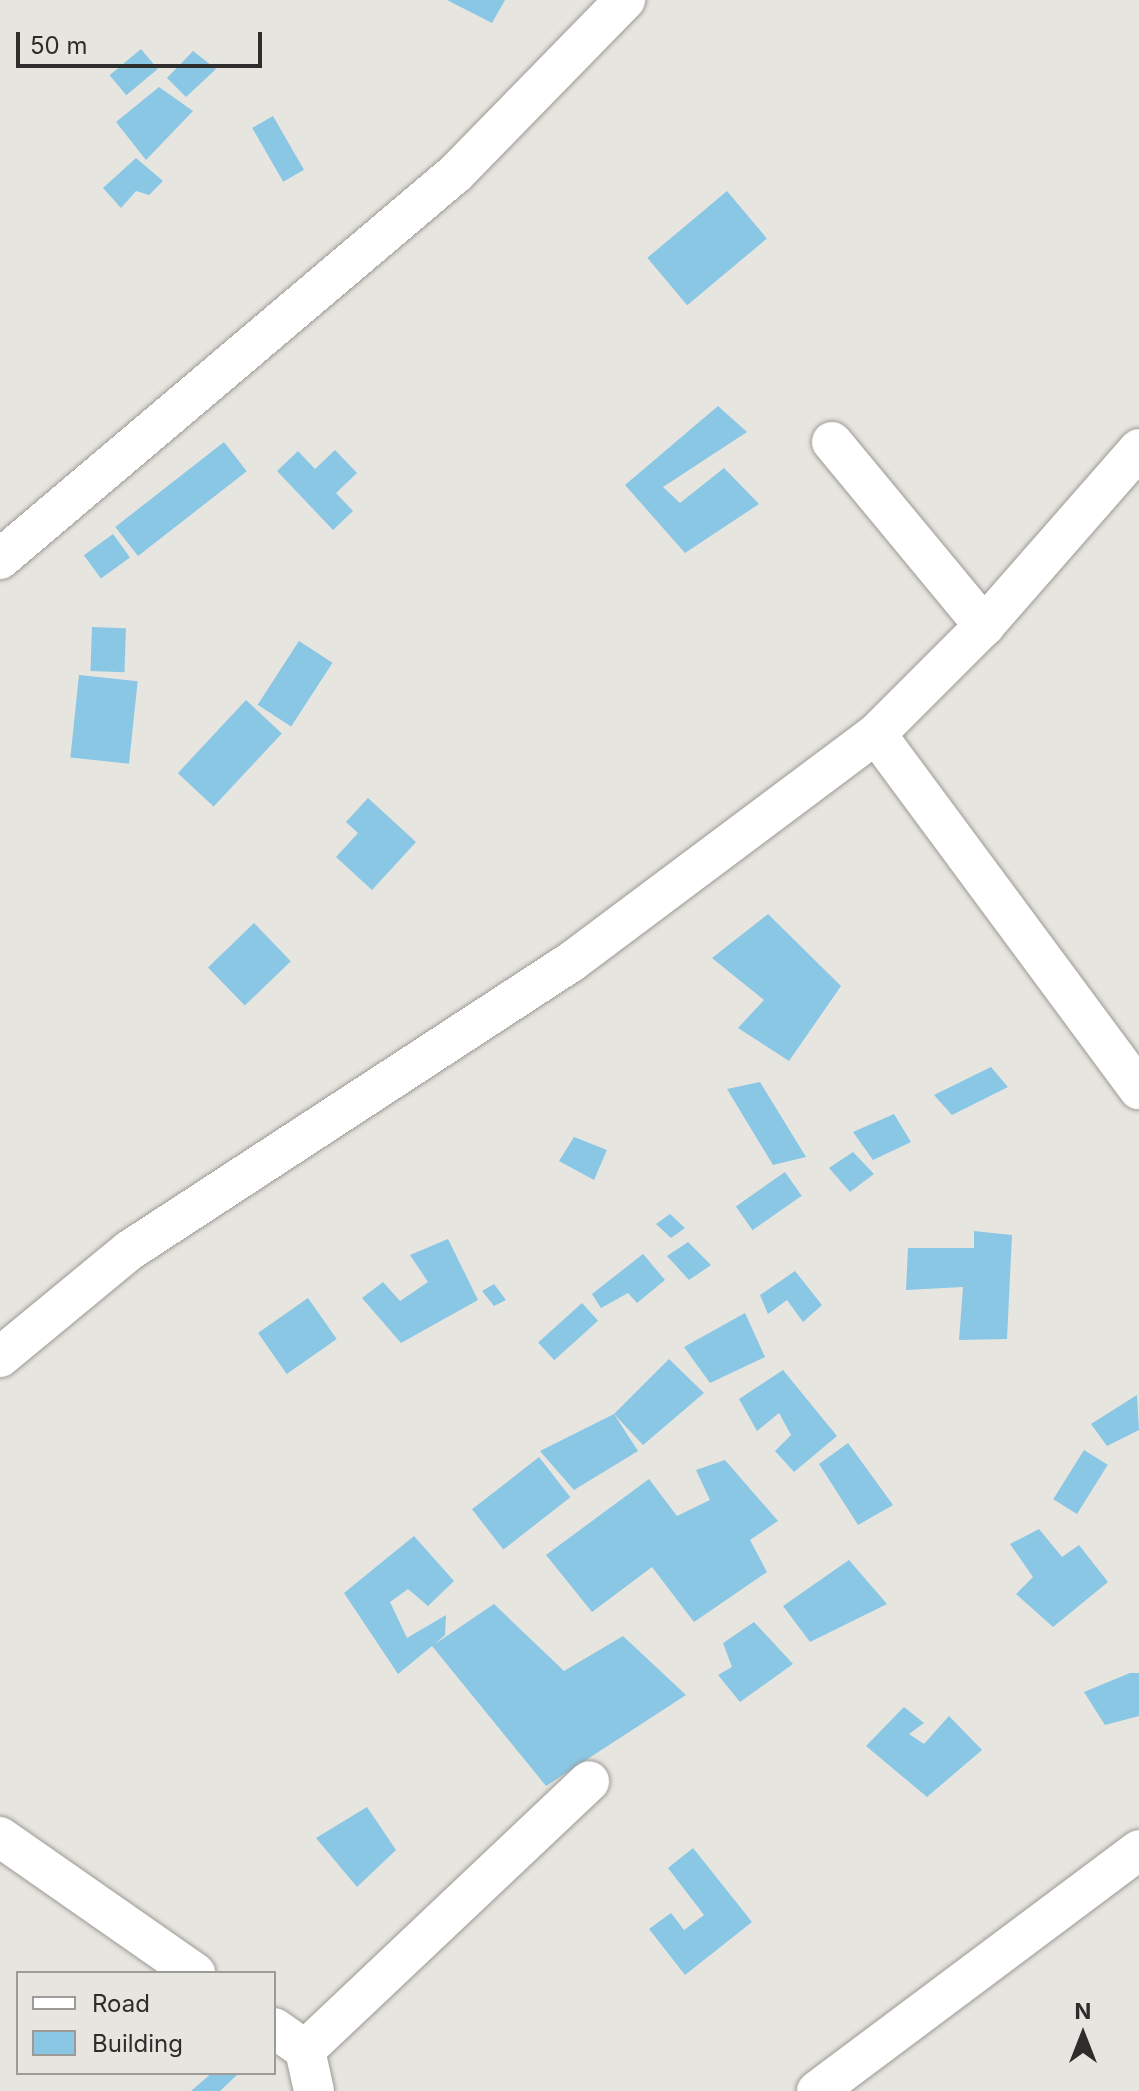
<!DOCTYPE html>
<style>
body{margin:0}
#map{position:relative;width:1139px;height:2091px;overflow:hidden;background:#e7e5df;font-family:Inter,sans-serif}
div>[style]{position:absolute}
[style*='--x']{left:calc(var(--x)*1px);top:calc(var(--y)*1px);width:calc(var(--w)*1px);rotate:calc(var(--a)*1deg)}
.building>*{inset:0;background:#8ac7e5;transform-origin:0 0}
.roads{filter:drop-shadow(0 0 2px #9b9994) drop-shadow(0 0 2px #9b9994)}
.minor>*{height:40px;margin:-20px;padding:0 20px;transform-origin:20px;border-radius:20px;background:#fff}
span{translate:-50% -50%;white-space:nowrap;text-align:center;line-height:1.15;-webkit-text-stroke:6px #e7e5df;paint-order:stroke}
.legend{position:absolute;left:16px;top:1971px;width:260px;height:104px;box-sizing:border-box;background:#e7e5df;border:2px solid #9d9b97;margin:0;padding:10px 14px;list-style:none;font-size:24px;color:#2e2d2b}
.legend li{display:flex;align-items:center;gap:16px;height:40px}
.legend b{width:40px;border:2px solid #9d9b97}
.north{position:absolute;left:1043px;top:1995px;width:80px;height:80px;-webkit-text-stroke:6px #e7e5df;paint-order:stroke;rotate:0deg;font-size:22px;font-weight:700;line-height:32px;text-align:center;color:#2e2d2b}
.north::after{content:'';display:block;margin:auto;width:28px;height:36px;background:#2e2d2b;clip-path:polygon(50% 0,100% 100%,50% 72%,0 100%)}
.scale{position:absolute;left:16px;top:32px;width:246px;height:36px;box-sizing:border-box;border:4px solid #2e2d2b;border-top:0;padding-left:10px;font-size:24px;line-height:28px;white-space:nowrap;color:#2e2d2b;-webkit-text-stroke:6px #e7e5df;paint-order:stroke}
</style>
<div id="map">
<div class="building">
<i style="clip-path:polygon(447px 0,505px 0,492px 23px)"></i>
<i style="left:141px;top:49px;width:26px;height:41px;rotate:50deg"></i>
<i style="clip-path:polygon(193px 51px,216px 69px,186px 97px,167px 78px)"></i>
<i style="clip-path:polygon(159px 87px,193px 111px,146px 160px,116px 122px)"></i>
<i style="left:273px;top:116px;width:62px;height:24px;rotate:60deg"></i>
<i style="clip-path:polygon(136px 158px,163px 181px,149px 195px,136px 191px,121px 208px,103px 188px)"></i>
<i style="left:727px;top:191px;width:62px;height:104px;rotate:50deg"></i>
<i style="clip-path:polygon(718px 406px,747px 432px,663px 487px,680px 503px,724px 468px,759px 504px,685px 553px,625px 485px)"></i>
<i style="left:224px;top:442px;width:37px;height:138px;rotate:52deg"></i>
<i style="clip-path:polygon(335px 450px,357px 473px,336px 493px,353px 511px,333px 530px,277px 471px,298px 451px,315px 469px)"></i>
<i style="left:113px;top:534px;width:29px;height:36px;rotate:54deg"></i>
<i style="left:92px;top:627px;width:34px;height:44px;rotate:2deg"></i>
<i style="left:299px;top:641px;width:40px;height:76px;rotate:33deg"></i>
<i style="left:79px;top:675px;width:59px;height:83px;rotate:6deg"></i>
<i style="left:246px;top:700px;width:49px;height:100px;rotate:43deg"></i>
<i style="clip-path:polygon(368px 798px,416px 842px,372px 890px,336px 857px,358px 833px,346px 822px)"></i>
<i style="clip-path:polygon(768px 914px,841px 986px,789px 1061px,738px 1028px,764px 1000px,712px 958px)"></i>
<i style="left:254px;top:923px;width:53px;height:64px;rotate:46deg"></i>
<i style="clip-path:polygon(991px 1067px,1008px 1087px,952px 1115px,934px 1095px)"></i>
<i style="clip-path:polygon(760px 1082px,806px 1157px,773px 1165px,727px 1089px)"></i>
<i style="clip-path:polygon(894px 1114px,911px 1142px,873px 1160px,853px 1132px)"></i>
<i style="clip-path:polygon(574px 1137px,607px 1150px,594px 1180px,559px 1161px)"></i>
<i style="clip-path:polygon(853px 1152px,874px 1174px,850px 1192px,829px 1168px)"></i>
<i style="left:785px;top:1172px;width:29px;height:60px;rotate:55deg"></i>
<i style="clip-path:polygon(670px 1214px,685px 1228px,671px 1238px,656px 1224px)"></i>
<i style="clip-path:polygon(974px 1231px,1012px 1235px,1007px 1339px,959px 1340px,963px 1287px,906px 1290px,908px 1248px,974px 1248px)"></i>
<i style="clip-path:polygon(448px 1239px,478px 1300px,401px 1343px,362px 1298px,383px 1282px,400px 1301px,428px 1282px,410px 1255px)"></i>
<i style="clip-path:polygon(688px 1242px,711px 1265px,689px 1280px,667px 1256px)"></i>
<i style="clip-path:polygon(643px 1254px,665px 1280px,637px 1303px,628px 1293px,601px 1308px,592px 1294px)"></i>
<i style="clip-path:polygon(795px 1271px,822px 1305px,803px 1322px,787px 1300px,768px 1314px,760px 1295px)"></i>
<i style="clip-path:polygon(494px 1284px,506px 1300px,494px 1306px,482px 1291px)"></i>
<i style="left:308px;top:1298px;width:50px;height:61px;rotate:55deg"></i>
<i style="left:582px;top:1303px;width:24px;height:59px;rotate:48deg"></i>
<i style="clip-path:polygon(745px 1313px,765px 1357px,710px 1383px,684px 1347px)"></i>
<i style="clip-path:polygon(669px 1359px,704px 1393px,643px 1445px,614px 1414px)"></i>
<i style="clip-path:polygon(783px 1370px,837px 1436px,794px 1472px,775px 1451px,791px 1435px,779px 1413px,757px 1431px,739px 1399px)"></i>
<i style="clip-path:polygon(1137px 1395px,1139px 1430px,1107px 1446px,1091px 1424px)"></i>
<i style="clip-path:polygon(614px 1414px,638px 1451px,574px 1490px,540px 1451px)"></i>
<i style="clip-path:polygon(848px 1443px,893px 1505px,858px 1525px,819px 1464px)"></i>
<i style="left:1084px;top:1450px;width:28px;height:58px;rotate:32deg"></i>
<i style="left:539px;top:1457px;width:51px;height:85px;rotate:52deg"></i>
<i style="clip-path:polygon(725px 1460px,778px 1521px,750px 1540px,767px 1572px,694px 1622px,652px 1567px,592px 1612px,546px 1555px,649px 1479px,677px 1516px,710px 1500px,696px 1470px)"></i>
<i style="clip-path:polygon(1039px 1529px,1062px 1557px,1079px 1545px,1108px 1582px,1053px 1627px,1016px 1594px,1033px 1577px,1010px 1544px)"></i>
<i style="clip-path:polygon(414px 1536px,454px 1581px,428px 1606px,408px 1589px,390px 1602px,407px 1638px,446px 1615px,445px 1635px,435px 1644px,494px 1604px,564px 1671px,623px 1636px,686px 1695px,546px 1786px,432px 1646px,398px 1674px,344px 1593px)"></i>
<i style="clip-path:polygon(849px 1560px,887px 1604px,810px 1642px,783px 1606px)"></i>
<i style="clip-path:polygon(754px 1622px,793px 1664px,740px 1702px,718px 1675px,732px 1667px,723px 1643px)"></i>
<i style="clip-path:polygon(1130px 1673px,1139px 1673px,1139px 1716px,1105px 1725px,1084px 1692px)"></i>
<i style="clip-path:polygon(904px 1707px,924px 1723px,909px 1734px,924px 1744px,949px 1716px,982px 1750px,927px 1797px,866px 1746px)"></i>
<i style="clip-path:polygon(367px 1807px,396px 1850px,357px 1887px,316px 1838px)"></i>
<i style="clip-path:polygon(693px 1848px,752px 1922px,685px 1975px,649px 1929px,671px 1913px,684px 1930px,704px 1915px,668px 1868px)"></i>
<i style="clip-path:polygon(212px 2073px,238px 2074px,220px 2091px,191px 2091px)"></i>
</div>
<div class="roads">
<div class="minor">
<i style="--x:832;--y:442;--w:239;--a:50.4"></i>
<i style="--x:0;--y:559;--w:597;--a:-40.25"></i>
<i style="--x:456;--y:173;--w:242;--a:-45.7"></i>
<i style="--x:876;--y:734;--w:442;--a:53.5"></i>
<i style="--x:0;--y:1357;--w:168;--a:-39.5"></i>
<i style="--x:130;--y:1250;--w:527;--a:-33.15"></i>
<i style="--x:571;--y:962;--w:381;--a:-36.8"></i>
<i style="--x:876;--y:734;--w:153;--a:-45"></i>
<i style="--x:984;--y:626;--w:235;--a:-48.8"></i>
<i style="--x:0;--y:1837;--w:238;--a:34.9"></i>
<i style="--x:274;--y:2028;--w:38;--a:35"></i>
<i style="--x:305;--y:2050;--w:42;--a:77.6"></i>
<i style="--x:305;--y:2050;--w:391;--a:-43.4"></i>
<i style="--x:817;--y:2091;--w:402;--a:-36.8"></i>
</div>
</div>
<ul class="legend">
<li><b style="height:10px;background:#fff"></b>Road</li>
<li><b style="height:22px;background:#8ac7e5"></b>Building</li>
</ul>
<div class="north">N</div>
<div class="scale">50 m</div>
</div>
